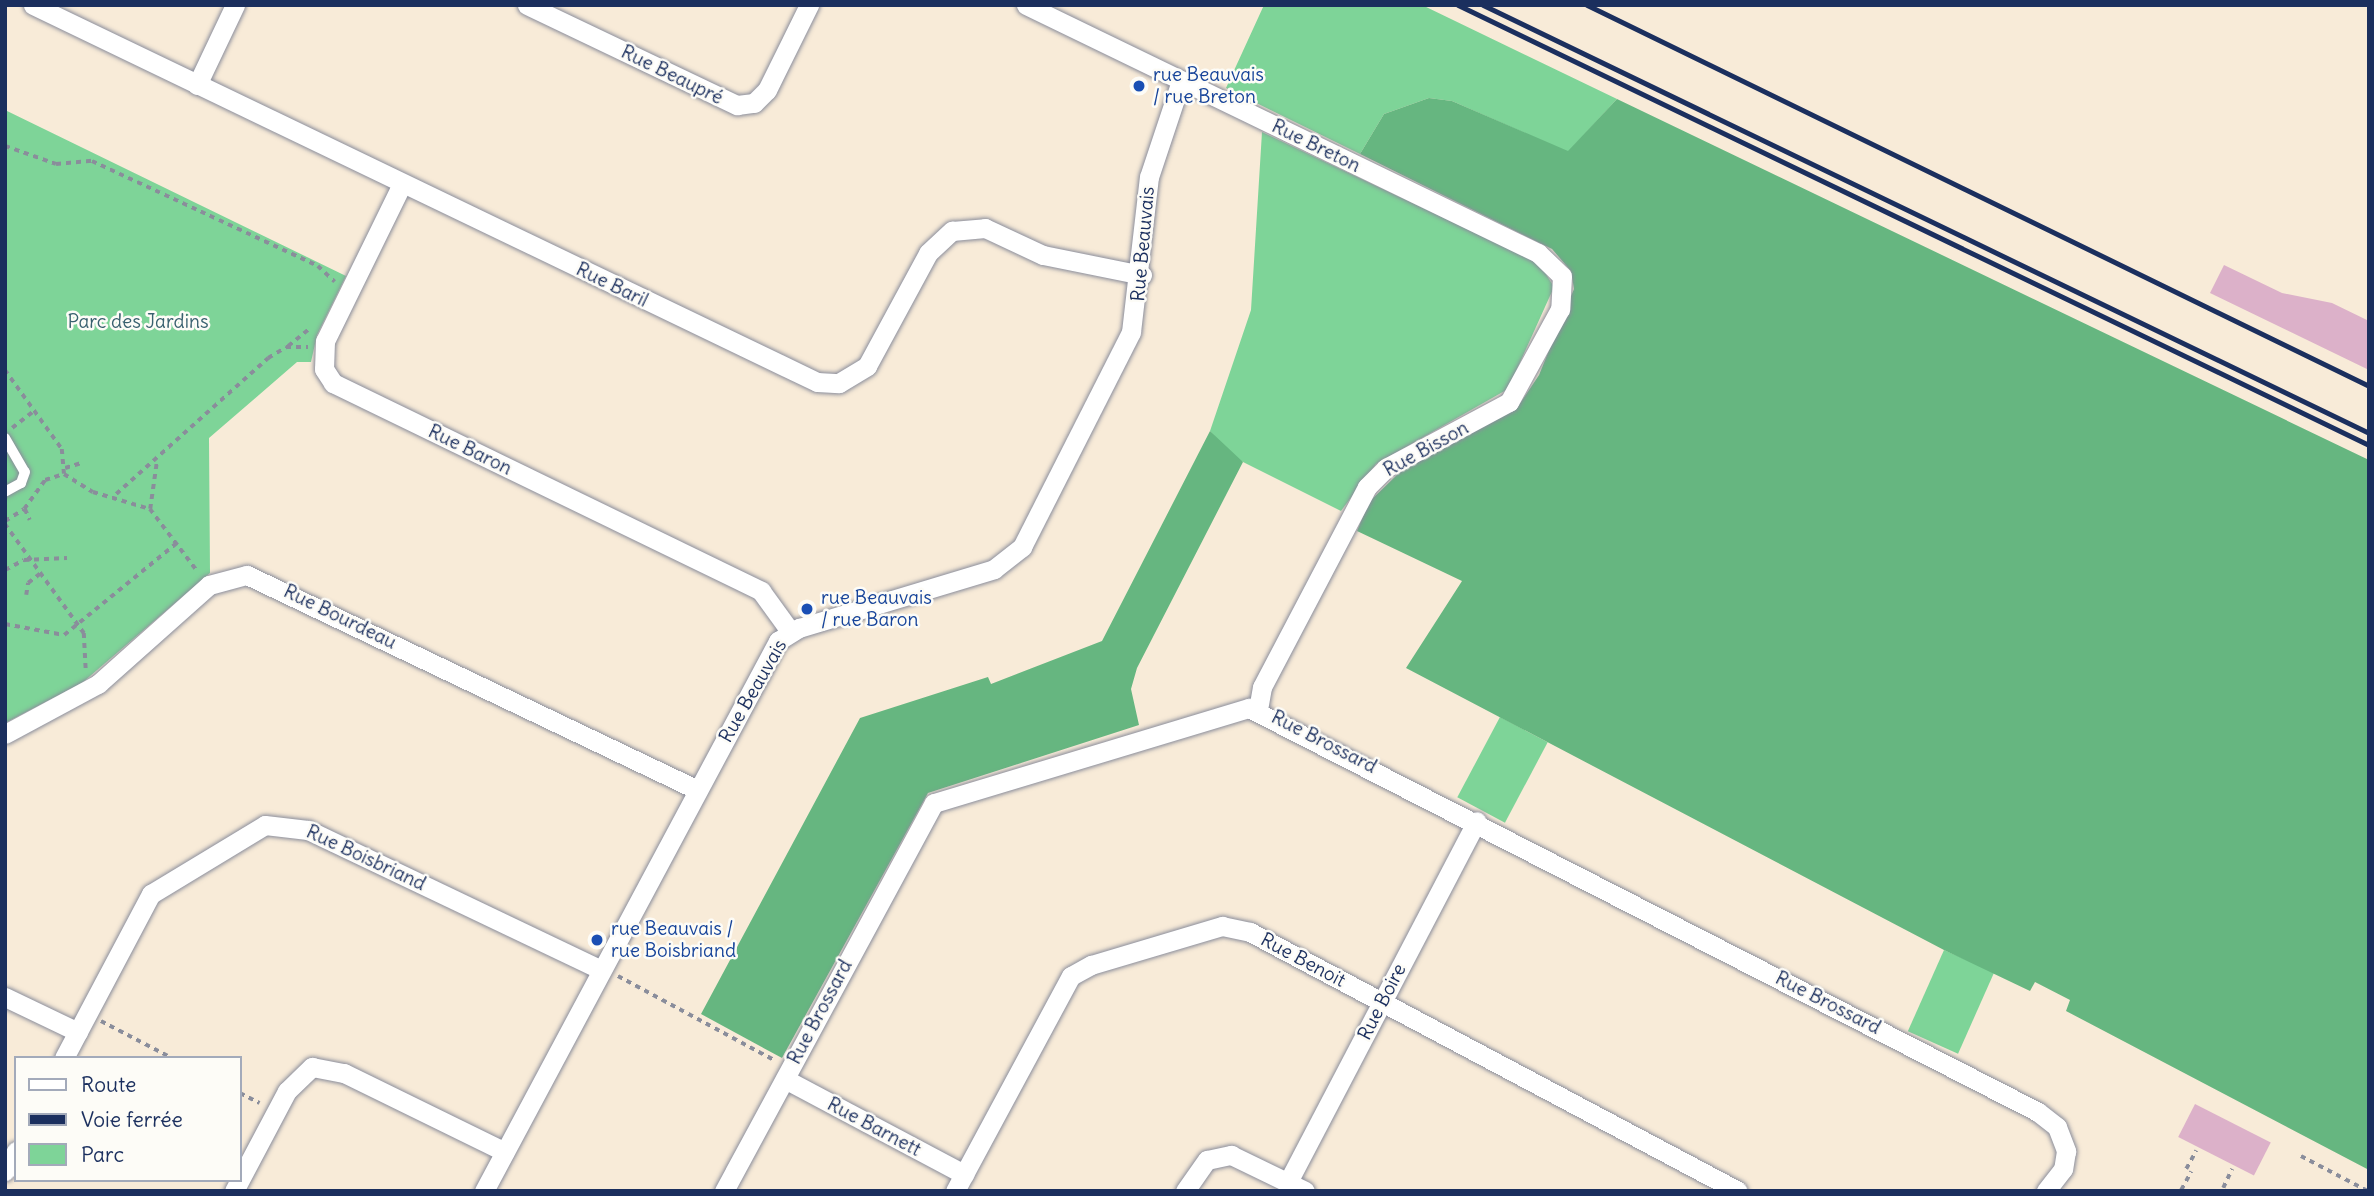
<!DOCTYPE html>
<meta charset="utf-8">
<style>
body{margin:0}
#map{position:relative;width:2374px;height:1196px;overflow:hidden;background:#f8ebd8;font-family:Delius,sans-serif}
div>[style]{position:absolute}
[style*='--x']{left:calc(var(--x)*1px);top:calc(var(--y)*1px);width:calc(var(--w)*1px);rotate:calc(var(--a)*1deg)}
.green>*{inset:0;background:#7ed498;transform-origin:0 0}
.forest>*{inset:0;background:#66b680}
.building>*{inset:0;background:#dcb1c9;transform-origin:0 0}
.path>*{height:3.5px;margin-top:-1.75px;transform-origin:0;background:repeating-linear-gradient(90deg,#8a8d9b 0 5px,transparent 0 10px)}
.roads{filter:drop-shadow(0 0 2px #8a8d9b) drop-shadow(0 0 2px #8a8d9b)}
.service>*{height:10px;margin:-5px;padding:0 5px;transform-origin:5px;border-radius:5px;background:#fff}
.minor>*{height:19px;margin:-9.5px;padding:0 9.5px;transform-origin:9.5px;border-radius:9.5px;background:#fff}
.rail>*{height:5px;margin:-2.5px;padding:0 2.5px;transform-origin:2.5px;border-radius:2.5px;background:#1b2f5e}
.dots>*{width:19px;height:19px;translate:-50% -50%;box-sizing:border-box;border:4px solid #fdfcf7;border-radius:50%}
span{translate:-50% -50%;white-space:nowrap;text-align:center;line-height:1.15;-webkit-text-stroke:5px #fdfcf7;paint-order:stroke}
.street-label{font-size:19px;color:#1b2f5e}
.transit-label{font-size:19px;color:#164399}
.left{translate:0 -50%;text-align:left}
.park-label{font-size:19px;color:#39616f}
.frame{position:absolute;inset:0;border:7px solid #1b2f5e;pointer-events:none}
.legend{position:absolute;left:14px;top:1056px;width:228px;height:126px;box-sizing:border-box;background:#fdfcf7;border:2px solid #a3aaba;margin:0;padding:9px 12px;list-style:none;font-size:21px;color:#1b2f5e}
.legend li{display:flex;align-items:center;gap:14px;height:35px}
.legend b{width:35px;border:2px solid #a3aaba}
</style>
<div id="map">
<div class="green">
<i style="clip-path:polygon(1264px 5px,1422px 5px,1617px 99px,1568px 152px,1452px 101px,1429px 98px,1384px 114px,1360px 154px,1226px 88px)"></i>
<i style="clip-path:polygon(5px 110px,346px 276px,317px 335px,311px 362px,297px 362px,209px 438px,210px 573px,82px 683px,5px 723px)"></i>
<i style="clip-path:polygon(1262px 132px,1539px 263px,1554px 287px,1508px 389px,1376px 464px,1341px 511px,1233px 457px,1210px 431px,1251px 310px)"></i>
<i style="left:1500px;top:717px;width:54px;height:91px;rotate:28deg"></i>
<i style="left:1944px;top:950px;width:55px;height:89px;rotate:24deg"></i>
</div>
<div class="forest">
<i style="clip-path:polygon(1429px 98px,1452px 101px,1568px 151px,1617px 99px,2369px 460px,2369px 1170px,2066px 1011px,2070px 1000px,2035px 982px,2030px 991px,1944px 950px,1406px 668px,1462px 581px,1357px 531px,1369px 502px,1401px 471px,1517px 408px,1539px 375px,1574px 289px,1571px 271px,1552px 249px,1360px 154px,1384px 114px)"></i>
<i style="clip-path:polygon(1210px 431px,1243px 462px,1137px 668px,1131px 689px,1139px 725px,928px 793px,782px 1058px,701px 1014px,860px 718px,988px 677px,991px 684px,1102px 641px)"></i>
</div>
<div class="building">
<i style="clip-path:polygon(2224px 265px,2282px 293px,2332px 303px,2369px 321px,2369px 370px,2210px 293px)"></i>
<i style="left:2195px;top:1104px;width:85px;height:37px;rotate:27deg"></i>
</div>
<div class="path">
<i style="--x:5;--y:146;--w:54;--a:19.4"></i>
<i style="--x:56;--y:164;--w:36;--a:-5"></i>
<i style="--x:92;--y:161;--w:249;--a:24.9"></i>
<i style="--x:318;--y:266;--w:23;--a:43"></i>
<i style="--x:288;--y:346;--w:27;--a:-39"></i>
<i style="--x:5;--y:370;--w:97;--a:54.2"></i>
<i style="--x:62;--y:449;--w:25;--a:85"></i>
<i style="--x:12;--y:428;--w:29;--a:-38"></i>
<i style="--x:65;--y:468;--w:17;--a:-17"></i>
<i style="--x:116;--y:494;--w:204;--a:-41.8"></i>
<i style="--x:268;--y:358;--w:21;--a:-31"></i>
<i style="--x:286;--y:347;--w:22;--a:0"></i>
<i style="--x:25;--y:509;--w:12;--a:66"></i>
<i style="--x:150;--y:509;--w:50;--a:-82"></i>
<i style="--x:5;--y:521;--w:22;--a:-32"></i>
<i style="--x:24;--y:509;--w:36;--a:-54"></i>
<i style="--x:45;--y:480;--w:20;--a:-18"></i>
<i style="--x:64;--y:474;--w:34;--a:32"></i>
<i style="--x:93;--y:492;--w:59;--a:16.6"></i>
<i style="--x:150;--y:509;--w:79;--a:52.7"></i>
<i style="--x:5;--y:524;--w:135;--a:54.1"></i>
<i style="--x:84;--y:633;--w:37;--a:87"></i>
<i style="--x:5;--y:570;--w:21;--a:-28"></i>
<i style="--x:24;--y:560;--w:43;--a:-2.7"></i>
<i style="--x:26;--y:595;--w:12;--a:-81"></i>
<i style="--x:28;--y:583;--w:16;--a:-38"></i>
<i style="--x:5;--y:624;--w:60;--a:10.6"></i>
<i style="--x:64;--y:635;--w:146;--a:-39.2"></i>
<i style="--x:618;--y:976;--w:177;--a:28.3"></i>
<i style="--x:101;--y:1021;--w:80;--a:27.5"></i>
<i style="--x:240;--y:1093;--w:22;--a:27"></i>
<i style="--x:2301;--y:1156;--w:76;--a:27.6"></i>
<i style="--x:2186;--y:1169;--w:21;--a:-61"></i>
<i style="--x:2223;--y:1188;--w:21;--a:-65"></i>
<i style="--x:2181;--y:1190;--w:21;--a:-61"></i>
<i style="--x:2227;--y:1191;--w:1;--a:-90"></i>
</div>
<div class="roads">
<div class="service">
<i style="--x:5;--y:438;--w:39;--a:60"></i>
<i style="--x:25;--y:472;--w:12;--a:110"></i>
<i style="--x:21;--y:483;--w:18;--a:151"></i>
</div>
<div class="minor">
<i style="--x:33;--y:5;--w:870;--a:25.68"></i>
<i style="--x:817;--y:382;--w:22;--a:3"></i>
<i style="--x:839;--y:383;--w:33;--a:-31"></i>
<i style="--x:867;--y:366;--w:128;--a:-61.6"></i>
<i style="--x:928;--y:253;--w:33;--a:-43"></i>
<i style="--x:952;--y:231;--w:33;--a:-5"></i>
<i style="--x:985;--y:228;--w:64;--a:25"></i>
<i style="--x:1043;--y:255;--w:101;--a:11.4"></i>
<i style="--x:527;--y:5;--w:233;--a:25.5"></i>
<i style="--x:737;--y:105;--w:17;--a:-7"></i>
<i style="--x:754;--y:103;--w:18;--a:-45"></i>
<i style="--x:767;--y:90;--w:95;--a:-63.7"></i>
<i style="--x:1026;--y:5;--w:569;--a:25.84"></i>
<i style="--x:1538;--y:253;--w:33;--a:44"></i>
<i style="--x:1562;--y:276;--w:33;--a:93"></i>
<i style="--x:1560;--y:309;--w:106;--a:118.7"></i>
<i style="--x:1509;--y:402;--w:140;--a:151.8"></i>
<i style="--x:1386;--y:468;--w:27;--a:135"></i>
<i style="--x:1367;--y:487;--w:226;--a:117.7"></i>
<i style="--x:1262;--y:687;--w:22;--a:100"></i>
<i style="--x:197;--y:85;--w:89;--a:-64.6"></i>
<i style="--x:402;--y:184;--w:175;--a:116.1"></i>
<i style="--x:325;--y:341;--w:28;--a:92"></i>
<i style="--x:324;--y:369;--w:17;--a:57"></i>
<i style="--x:333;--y:383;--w:476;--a:25.9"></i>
<i style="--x:761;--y:591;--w:49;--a:54.1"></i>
<i style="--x:5;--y:734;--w:106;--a:-28.3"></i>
<i style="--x:98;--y:684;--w:149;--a:-41.7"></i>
<i style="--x:209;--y:585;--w:39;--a:-15"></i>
<i style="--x:247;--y:575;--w:499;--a:25.5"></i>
<i style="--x:5;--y:997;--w:81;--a:25.6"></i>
<i style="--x:64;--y:1058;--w:186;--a:-62.1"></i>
<i style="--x:151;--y:894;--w:133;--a:-31.2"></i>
<i style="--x:265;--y:825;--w:43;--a:6.6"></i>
<i style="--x:308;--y:830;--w:325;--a:25.5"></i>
<i style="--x:785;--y:1079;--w:203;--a:28"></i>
<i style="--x:5;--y:1171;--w:23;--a:-61"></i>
<i style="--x:1288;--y:1182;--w:407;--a:-62.4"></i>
<i style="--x:234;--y:1191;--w:113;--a:-62.1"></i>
<i style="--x:287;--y:1091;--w:35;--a:-44"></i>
<i style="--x:312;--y:1067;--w:33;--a:11"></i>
<i style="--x:344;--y:1073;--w:179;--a:26.1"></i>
<i style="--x:484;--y:1191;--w:624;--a:-61.87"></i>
<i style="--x:778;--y:641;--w:25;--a:-32"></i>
<i style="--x:799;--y:628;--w:204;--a:-16.8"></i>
<i style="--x:994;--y:569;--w:36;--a:-38"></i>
<i style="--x:1022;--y:547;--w:241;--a:-63.1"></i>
<i style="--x:1131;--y:332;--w:156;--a:-83.4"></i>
<i style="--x:1149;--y:177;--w:101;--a:-71.6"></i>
<i style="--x:724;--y:1191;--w:441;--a:-61.6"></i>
<i style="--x:934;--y:803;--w:329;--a:-16.8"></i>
<i style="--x:1249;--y:708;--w:886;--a:27.11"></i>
<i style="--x:2038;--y:1112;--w:24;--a:38"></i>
<i style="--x:2057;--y:1127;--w:26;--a:69"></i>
<i style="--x:2066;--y:1151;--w:18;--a:99"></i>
<i style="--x:2063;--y:1169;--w:28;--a:128"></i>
<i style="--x:955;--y:1191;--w:244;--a:-61.7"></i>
<i style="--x:1071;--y:976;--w:23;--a:-29"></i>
<i style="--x:1091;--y:965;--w:137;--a:-16.6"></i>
<i style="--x:1222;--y:926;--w:29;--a:12"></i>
<i style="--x:1250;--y:932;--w:552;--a:27.96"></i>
<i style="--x:1185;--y:1191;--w:38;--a:-55"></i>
<i style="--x:1207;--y:1160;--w:25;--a:-12"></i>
<i style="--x:1231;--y:1155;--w:82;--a:25.9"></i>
</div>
</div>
<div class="rail">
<i style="--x:1458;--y:5;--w:1012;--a:25.78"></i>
<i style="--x:1483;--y:5;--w:984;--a:25.78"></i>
<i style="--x:1587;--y:5;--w:870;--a:25.98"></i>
</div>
<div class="dots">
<i style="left:1139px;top:86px;background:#1a4fb4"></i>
<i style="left:807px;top:609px;background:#1a4fb4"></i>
<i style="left:597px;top:940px;background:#1a4fb4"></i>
</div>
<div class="street-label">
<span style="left:672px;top:75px;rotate:26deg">Rue Beaupré</span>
<span style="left:1316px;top:146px;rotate:26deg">Rue Breton</span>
<span style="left:1143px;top:244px;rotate:-85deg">Rue Beauvais</span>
<span style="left:612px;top:285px;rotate:26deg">Rue Baril</span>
<span style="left:1426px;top:449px;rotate:-29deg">Rue Bisson</span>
<span style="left:470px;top:450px;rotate:26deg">Rue Baron</span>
<span style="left:340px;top:617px;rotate:26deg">Rue Bourdeau</span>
<span style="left:753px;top:691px;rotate:-60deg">Rue Beauvais</span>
<span style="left:1324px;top:742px;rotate:27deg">Rue Brossard</span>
<span style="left:366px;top:858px;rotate:25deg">Rue Boisbriand</span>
<span style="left:1303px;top:960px;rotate:28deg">Rue Benoit</span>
<span style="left:1382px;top:1002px;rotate:-63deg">Rue Boire</span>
<span style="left:1828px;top:1003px;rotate:27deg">Rue Brossard</span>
<span style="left:820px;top:1012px;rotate:-62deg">Rue Brossard</span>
<span style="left:874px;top:1127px;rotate:28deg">Rue Barnett</span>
</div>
<div class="transit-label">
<span class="left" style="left:1153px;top:86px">rue Beauvais<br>/ rue Breton</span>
<span class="left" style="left:821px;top:609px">rue Beauvais<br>/ rue Baron</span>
<span class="left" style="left:611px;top:940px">rue Beauvais /<br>rue Boisbriand</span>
</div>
<div class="park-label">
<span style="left:138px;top:322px">Parc des Jardins</span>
</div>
<div class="frame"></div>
<ul class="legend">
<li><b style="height:9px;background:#fff"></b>Route</li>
<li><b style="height:9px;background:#1b2f5e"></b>Voie ferrée</li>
<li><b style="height:19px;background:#7ed498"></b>Parc</li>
</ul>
</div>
